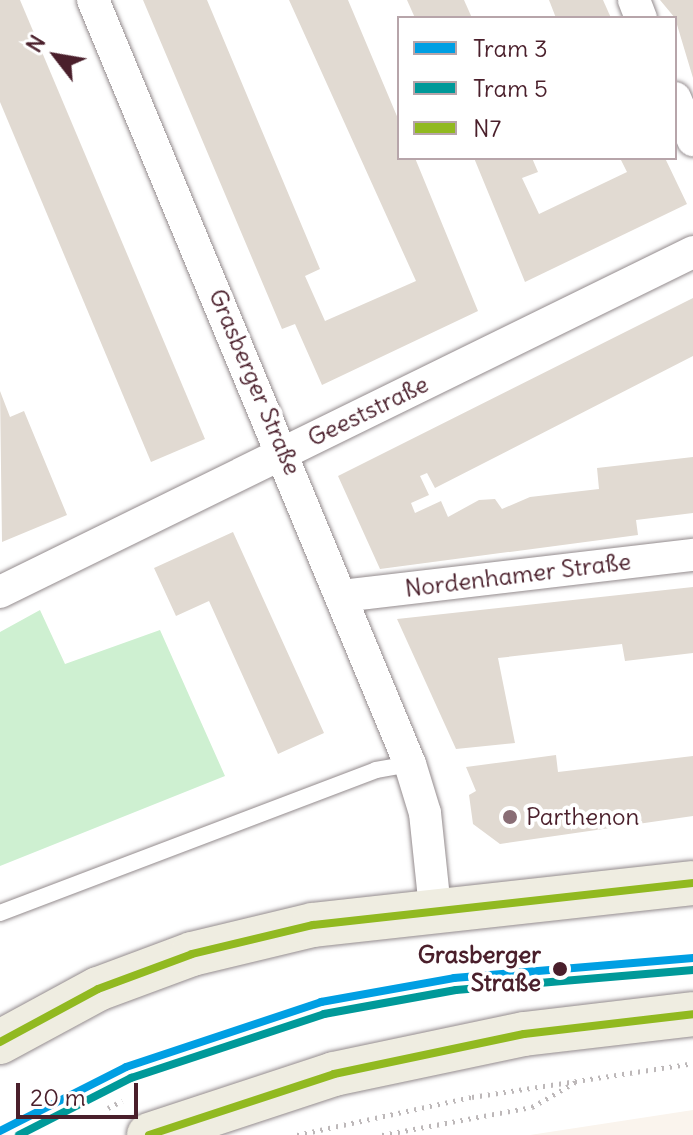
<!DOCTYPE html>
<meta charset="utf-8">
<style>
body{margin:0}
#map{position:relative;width:693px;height:1135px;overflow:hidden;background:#fff;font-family:Delius,sans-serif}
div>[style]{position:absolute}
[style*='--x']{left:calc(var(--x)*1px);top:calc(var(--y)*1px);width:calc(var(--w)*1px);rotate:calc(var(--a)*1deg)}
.built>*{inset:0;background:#faf4ed}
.green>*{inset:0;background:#cef0d1}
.building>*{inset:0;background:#e1dad2}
.path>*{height:5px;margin-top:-2.5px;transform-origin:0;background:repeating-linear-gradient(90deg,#bdb8b9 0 2px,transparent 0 8px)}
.roads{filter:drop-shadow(0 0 2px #948c8e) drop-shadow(0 0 2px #948c8e)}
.service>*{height:16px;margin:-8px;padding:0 8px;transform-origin:8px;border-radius:8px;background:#fff}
.minor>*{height:32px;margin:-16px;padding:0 16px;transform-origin:16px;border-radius:16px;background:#fff}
.primary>*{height:44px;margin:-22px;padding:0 22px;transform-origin:22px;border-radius:22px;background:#efede1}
.bus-1>*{height:8px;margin:-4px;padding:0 4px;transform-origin:4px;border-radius:4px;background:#91b920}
.tram-1>*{height:8px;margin:-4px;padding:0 4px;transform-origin:4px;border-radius:4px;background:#009fe3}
.tram-2>*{height:8px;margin:-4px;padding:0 4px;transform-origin:4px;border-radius:4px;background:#099}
.dots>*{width:22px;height:22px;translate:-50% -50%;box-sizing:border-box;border:4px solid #fff;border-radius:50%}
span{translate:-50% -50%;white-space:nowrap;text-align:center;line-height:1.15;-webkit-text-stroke:8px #fff;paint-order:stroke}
.street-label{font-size:24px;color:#4a1f2b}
.poi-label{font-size:24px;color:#4a1f2b}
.left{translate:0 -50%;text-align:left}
.stop-label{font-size:24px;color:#4a1f2b;font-weight:700}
.right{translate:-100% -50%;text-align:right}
.legend{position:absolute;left:397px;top:16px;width:280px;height:144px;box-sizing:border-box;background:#fff;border:2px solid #b7a5aa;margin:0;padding:10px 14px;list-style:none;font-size:24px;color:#4a1f2b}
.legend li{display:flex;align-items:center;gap:16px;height:40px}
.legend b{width:40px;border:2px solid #b7a5aa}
.north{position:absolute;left:16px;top:16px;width:80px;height:80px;-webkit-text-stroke:6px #fff;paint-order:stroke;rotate:301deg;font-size:22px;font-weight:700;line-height:32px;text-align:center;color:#4a1f2b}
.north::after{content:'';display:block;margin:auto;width:28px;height:36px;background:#4a1f2b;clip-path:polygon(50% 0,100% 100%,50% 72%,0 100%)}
.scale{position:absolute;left:16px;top:1083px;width:122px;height:36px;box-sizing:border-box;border:4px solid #4a1f2b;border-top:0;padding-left:10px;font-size:24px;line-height:28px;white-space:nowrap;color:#4a1f2b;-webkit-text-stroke:6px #fff;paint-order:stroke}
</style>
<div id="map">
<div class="built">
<i style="clip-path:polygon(693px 1110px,693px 1135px,530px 1135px)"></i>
</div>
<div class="green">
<i style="clip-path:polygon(40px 610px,65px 664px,160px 630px,225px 776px,0 866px,0 632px)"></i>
</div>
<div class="building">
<i style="clip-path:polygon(0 0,20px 0,205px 439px,151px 462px,0 102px)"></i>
<i style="clip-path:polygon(143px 0,207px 0,320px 269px,305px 276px,325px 321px,416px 281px,289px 0,348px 0,399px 121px,399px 158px,415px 158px,478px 311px,322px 385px,295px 324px,282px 329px)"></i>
<i style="clip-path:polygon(407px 0,464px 0,472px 18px,415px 18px)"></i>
<i style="clip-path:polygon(549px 0,603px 0,611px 18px,556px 18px)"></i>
<i style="clip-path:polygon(660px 0,693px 0,693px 78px,675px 18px)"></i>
<i style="clip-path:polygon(474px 158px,532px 158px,538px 172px,522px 178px,539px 214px,627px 172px,620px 158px,665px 158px,687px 204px,525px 282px)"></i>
<i style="clip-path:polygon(693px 298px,693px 356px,435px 488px,427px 473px,420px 476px,429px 495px,411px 503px,415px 513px,441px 501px,448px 517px,479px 500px,495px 499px,502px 509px,530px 497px,599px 489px,597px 468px,693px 457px,693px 513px,636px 520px,638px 535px,380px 569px,338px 476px)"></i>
<i style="clip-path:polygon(0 391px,10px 417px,24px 411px,67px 515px,2px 542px)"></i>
<i style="clip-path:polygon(233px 532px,324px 733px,278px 754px,209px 601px,176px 616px,154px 568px)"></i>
<i style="clip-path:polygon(693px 587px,693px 653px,625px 661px,622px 644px,498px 658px,515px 743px,456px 749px,397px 619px)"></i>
<i style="clip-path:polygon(556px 755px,558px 772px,693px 756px,693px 816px,500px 844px,473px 824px,469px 795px,476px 791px,466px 767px)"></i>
</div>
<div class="path">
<i style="--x:108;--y:1108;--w:16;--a:-27"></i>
<i style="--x:297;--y:1135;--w:179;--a:-12.3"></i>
<i style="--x:472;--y:1097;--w:224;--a:-8.7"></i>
<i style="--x:382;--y:1135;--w:153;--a:-10.6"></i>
<i style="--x:532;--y:1107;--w:54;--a:-29.9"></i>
</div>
<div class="roads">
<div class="service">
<i style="--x:0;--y:913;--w:402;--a:-20.8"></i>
<i style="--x:376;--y:770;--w:35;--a:-10"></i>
</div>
<div class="minor">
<i style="--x:93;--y:0;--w:827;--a:67.47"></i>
<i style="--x:410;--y:764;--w:51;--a:73"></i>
<i style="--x:425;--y:813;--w:96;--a:84"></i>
<i style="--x:634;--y:0;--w:19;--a:69"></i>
<i style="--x:675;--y:98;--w:46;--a:66.8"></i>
<i style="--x:0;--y:592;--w:772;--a:-26.13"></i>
<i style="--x:342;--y:596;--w:353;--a:-6.7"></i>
</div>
<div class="primary">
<i style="--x:0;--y:1042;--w:111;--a:-28.4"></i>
<i style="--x:98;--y:989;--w:100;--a:-20.4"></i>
<i style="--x:192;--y:954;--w:124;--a:-13.5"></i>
<i style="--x:313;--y:925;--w:382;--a:-6.3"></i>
<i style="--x:149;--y:1135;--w:195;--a:-18.2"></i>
<i style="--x:334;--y:1074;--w:194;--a:-11.9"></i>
<i style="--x:524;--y:1034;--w:170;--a:-6.7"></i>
</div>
</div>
<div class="bus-1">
<i style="--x:0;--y:1042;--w:111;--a:-28.4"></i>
<i style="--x:98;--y:989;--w:100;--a:-20.4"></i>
<i style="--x:192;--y:954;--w:124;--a:-13.5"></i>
<i style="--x:313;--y:925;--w:382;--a:-6.3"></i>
<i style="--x:149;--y:1135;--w:195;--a:-18.2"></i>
<i style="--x:334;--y:1074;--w:194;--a:-11.9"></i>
<i style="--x:524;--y:1034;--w:170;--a:-6.7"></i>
</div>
<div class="tram-1">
<i style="--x:0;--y:1131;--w:141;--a:-26.9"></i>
<i style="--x:126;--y:1067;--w:206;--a:-18.4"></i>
<i style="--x:321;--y:1002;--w:135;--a:-10.2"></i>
<i style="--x:454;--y:978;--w:240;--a:-4.8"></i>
</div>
<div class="tram-2">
<i style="--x:19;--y:1135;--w:126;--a:-27"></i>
<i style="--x:131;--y:1078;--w:203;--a:-18.3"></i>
<i style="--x:324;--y:1014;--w:134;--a:-10.3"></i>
<i style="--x:456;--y:990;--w:238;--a:-4.8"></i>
</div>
<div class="dots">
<i style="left:510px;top:817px;background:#896d75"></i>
<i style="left:560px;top:969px;background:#4a1f2b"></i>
</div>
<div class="street-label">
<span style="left:255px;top:382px;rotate:67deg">Grasberger Straße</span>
<span style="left:368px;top:411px;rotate:-26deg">Geeststraße</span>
<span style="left:518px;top:575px;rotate:-7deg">Nordenhamer Straße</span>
</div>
<div class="poi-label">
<span class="left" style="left:526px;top:817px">Parthenon</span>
</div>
<div class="stop-label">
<span class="right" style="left:541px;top:969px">Grasberger<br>Straße</span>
</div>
<ul class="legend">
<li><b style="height:10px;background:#009fe3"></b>Tram 3</li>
<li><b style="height:10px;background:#099"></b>Tram 5</li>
<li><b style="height:10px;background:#91b920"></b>N7</li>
</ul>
<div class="north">N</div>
<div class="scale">20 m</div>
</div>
